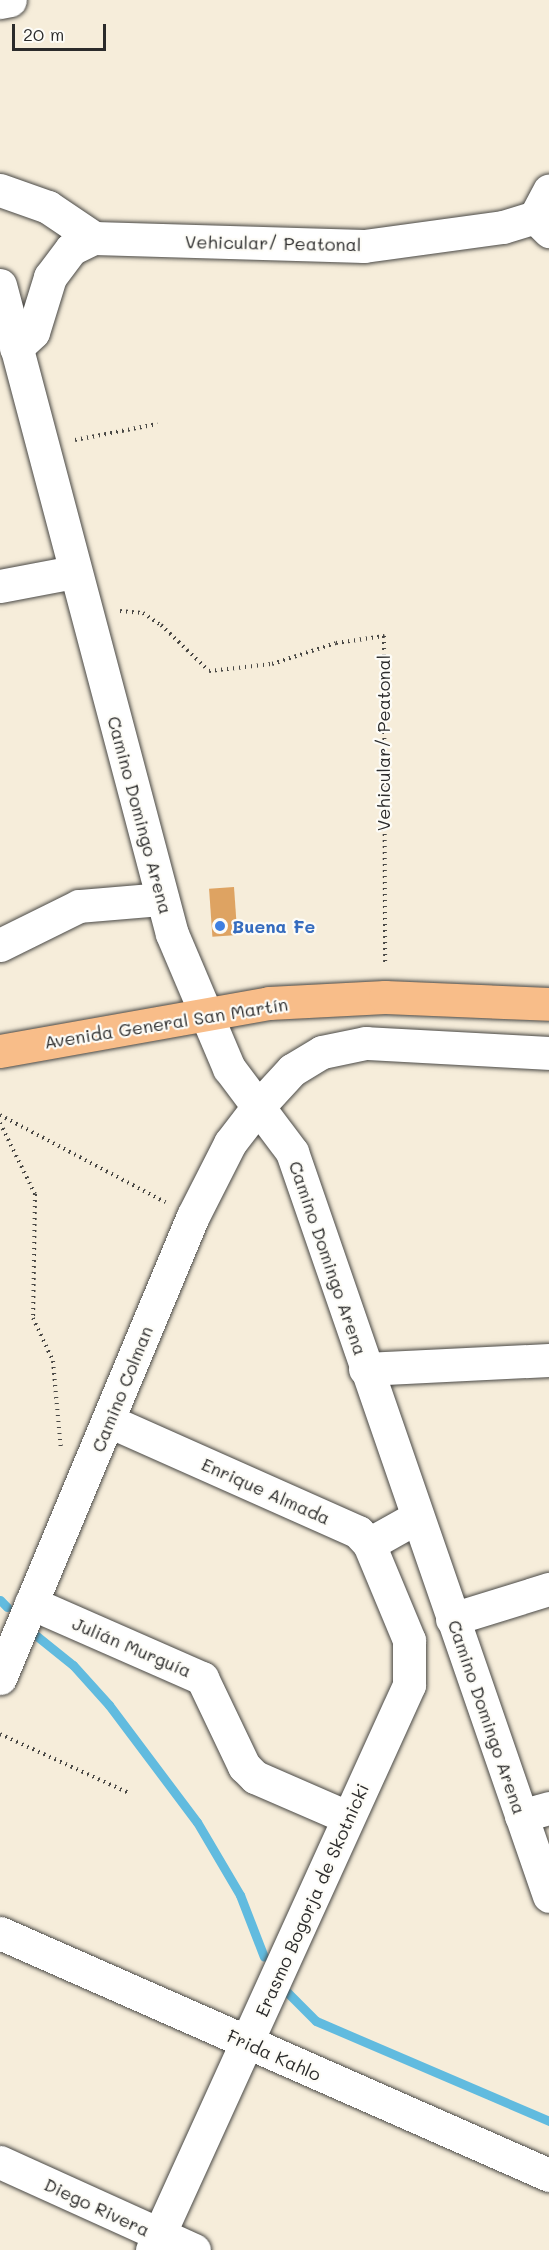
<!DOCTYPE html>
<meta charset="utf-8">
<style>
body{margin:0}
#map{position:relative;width:549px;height:2250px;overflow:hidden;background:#f6edda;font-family:Mali,sans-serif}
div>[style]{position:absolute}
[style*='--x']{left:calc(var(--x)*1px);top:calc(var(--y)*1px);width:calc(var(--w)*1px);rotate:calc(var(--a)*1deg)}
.stream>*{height:9px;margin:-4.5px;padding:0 4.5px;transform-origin:4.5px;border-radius:4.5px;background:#61bbdf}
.building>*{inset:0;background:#dea362;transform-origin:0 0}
.path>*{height:4px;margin-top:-2px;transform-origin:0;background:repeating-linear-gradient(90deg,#494845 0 1.5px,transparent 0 6px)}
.roads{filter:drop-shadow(0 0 2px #494845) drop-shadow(0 0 2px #494845)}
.minor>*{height:33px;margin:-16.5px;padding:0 16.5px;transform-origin:16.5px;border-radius:16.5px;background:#fff}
.major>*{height:33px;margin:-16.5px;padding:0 16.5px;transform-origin:16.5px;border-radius:16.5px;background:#f8bd89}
.dots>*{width:16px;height:16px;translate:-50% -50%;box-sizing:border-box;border:3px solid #fdfcf7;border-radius:50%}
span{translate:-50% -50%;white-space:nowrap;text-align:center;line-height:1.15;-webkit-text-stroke:4.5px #fdfcf7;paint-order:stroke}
.street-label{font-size:18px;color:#2b2b2b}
.shop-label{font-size:18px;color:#366cbe;font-weight:700}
.left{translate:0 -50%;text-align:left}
.scale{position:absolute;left:12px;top:24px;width:94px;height:27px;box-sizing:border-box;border:3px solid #2b2b2b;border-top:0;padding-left:8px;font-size:18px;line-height:21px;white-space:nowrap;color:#2b2b2b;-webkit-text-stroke:4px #fdfcf7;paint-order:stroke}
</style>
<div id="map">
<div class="stream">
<i style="--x:0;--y:1600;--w:10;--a:45"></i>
<i style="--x:33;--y:1633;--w:51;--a:38.7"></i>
<i style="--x:73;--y:1665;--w:54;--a:48"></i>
<i style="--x:109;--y:1705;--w:146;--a:53.1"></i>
<i style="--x:197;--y:1822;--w:85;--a:59.5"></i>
<i style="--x:240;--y:1895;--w:66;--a:68.8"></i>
<i style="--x:286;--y:1991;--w:42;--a:45"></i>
<i style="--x:316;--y:2021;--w:254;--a:23.2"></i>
</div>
<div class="building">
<i style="left:234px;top:887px;width:48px;height:25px;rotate:86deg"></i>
</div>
<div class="path">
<i style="--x:75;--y:440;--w:84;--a:-11"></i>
<i style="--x:120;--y:611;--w:23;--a:5"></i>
<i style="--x:143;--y:613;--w:22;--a:34"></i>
<i style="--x:161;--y:625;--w:66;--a:43.8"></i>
<i style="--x:209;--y:671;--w:63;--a:-6.3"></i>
<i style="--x:272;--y:664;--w:67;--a:-18.2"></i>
<i style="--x:336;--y:643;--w:49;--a:-8.3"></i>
<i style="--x:384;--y:636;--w:330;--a:89.8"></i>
<i style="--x:0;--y:1115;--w:187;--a:27.8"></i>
<i style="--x:0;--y:1123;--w:79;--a:63.8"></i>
<i style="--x:35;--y:1194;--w:124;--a:90.9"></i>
<i style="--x:33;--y:1318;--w:47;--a:65.1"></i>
<i style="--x:53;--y:1361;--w:89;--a:84.9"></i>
<i style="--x:0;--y:1734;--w:142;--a:24.6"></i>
</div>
<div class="roads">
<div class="minor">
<i style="--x:0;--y:2;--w:10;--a:-11"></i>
<i style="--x:0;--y:190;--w:51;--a:19.5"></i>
<i style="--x:48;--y:207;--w:55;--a:34"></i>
<i style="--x:94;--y:238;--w:270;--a:1.7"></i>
<i style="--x:364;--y:246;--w:140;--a:-7.8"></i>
<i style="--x:503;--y:227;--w:34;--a:-17"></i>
<i style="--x:535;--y:217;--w:20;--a:45"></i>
<i style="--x:535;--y:217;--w:30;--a:-62"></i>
<i style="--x:0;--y:285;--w:671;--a:75.16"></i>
<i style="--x:172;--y:934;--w:146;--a:67"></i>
<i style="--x:229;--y:1068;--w:105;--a:53.1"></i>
<i style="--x:292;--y:1152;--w:787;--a:70.94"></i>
<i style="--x:16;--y:348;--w:23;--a:-43"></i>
<i style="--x:33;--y:332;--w:58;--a:-72.8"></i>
<i style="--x:50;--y:277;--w:35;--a:-53"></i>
<i style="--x:71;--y:249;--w:25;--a:-26"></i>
<i style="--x:0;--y:586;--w:75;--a:-10.7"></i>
<i style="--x:0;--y:945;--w:88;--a:-26.3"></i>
<i style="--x:79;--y:906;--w:83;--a:-4.8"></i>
<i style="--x:365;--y:1369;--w:184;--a:-2.8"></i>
<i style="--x:109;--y:1421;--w:273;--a:24"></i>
<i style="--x:358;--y:1532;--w:16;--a:47"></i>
<i style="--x:369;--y:1544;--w:55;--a:-29.4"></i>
<i style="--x:31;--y:1603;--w:187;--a:23.7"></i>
<i style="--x:202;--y:1678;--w:98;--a:64.5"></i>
<i style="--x:244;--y:1766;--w:16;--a:45"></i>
<i style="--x:255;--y:1777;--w:100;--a:23.5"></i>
<i style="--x:452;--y:1619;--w:102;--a:-17.2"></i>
<i style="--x:0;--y:1678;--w:501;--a:-67.33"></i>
<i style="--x:193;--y:1216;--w:82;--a:-63.1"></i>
<i style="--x:230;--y:1143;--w:44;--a:-52.4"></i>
<i style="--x:257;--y:1108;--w:52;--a:-47.4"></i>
<i style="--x:292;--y:1070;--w:35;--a:-31"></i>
<i style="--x:322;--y:1052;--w:45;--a:-11.6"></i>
<i style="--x:366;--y:1043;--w:183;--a:3.1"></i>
<i style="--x:521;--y:1816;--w:29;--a:-16"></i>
<i style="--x:0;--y:1933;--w:600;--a:23.79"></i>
<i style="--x:0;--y:2162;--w:213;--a:24.4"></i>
<i style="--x:152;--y:2250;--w:621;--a:-65.54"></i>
<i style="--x:409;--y:1685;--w:45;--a:-90"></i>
<i style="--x:409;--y:1640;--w:104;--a:-112.6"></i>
</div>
<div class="major">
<i style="--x:0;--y:1051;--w:273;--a:-10.1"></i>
<i style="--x:269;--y:1003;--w:116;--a:-3"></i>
<i style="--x:385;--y:997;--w:164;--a:2.4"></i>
</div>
</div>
<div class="dots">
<i style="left:220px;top:926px;background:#3f7fe0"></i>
</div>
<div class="street-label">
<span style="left:273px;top:243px;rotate:1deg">Vehicular/ Peatonal</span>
<span style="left:383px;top:743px;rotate:-90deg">Vehicular/ Peatonal</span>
<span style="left:140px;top:815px;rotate:75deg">Camino Domingo Arena</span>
<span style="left:166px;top:1023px;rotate:-9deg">Avenida General San Martín</span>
<span style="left:328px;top:1258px;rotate:71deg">Camino Domingo Arena</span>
<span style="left:122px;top:1389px;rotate:-68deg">Camino Colman</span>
<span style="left:266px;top:1491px;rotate:24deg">Enrique Almada</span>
<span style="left:132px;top:1647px;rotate:23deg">Julián Murguía</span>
<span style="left:487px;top:1717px;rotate:71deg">Camino Domingo Arena</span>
<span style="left:312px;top:1900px;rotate:-66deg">Erasmo Bogorja de Skotnicki</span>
<span style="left:274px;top:2055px;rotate:24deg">Frida Kahlo</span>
<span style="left:97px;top:2207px;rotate:25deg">Diego Rivera</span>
</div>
<div class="shop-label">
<span class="left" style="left:232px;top:926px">Buena Fe</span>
</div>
<div class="scale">20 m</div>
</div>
